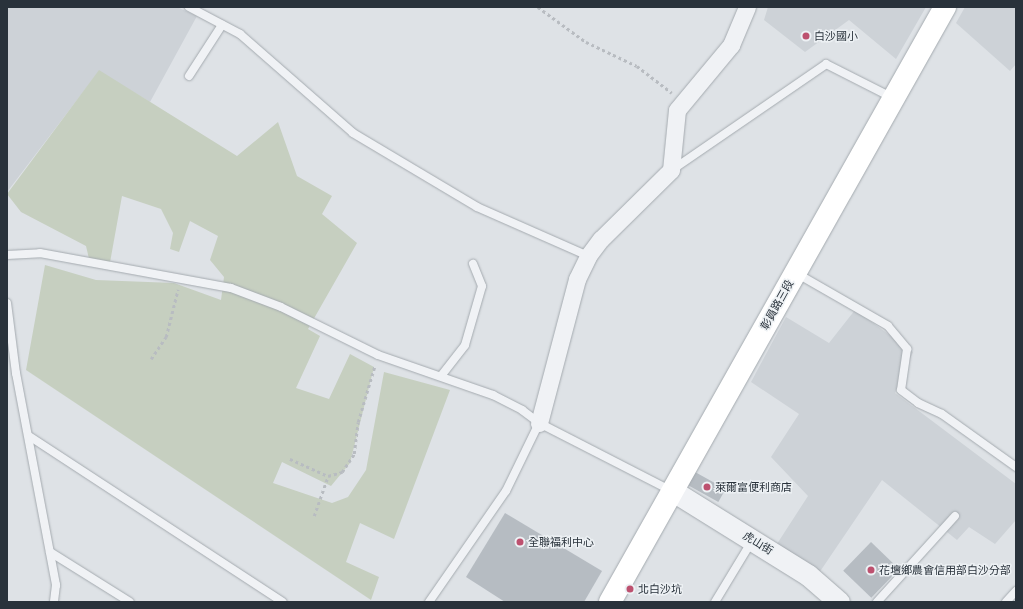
<!DOCTYPE html>
<meta charset="utf-8">
<style>
body{margin:0}
#map{position:relative;width:1023px;height:609px;overflow:hidden;background:#dee2e6;font-family:"Asap Condensed","Noto Sans TC",sans-serif}
div>[style]{position:absolute}
[style*='--x']{left:calc(var(--x)*1px);top:calc(var(--y)*1px);width:calc(var(--w)*1px);rotate:calc(var(--a)*1deg)}
.built>*{inset:0;background:#cdd2d7}
.green>*{inset:0;background:#c6cfc0}
.building>*{inset:0;background:#b6bcc2;transform-origin:0 0}
.path>*{height:2.5px;margin-top:-1.25px;transform-origin:0;background:repeating-linear-gradient(90deg,#b8bcc1 0 3px,transparent 0 6px)}
.roads{filter:drop-shadow(0 0 1px #a4aaaf) drop-shadow(0 0 1px #a4aaaf)}
.service>*{height:8px;margin:-4px;padding:0 4px;transform-origin:4px;border-radius:4px;background:#f0f2f5}
.minor>*{height:17px;margin:-8.5px;padding:0 8.5px;transform-origin:8.5px;border-radius:8.5px;background:#f0f2f5}
.tertiary>*{height:21px;margin:-10.5px;padding:0 10.5px;transform-origin:10.5px;border-radius:10.5px;background:#f0f2f5}
.secondary>*{height:22px;margin:-11px;padding:0 11px;transform-origin:11px;border-radius:11px;background:#fff}
.dots>*{width:11px;height:11px;translate:-50% -50%;box-sizing:border-box;border:2px solid #edf1f4;border-radius:50%}
span{translate:-50% -50%;white-space:nowrap;text-align:center;line-height:1.15;-webkit-text-stroke:3px #edf1f4;paint-order:stroke}
.poi-label{font-size:11px;color:#29323b}
.left{translate:0 -50%;text-align:left}
.street-label{font-size:11px;color:#29323b}
.frame{position:absolute;inset:0;border:8px solid #29323b;pointer-events:none}
</style>
<div id="map">
<div class="built">
<i style="clip-path:polygon(7px 7px,177px 7px,197px 16px,150px 102px,99px 71px,7px 192px)"></i>
<i style="clip-path:polygon(768px 7px,926px 7px,896px 59px,849px 20px,805px 52px,764px 20px)"></i>
<i style="clip-path:polygon(965px 7px,1016px 7px,1016px 64px,1010px 71px,956px 23px)"></i>
<i style="clip-path:polygon(855px 310px,913px 352px,895px 393px,1016px 484px,1016px 520px,995px 544px,969px 527px,957px 540px,882px 480px,819px 573px,775px 547px,808px 496px,771px 457px,799px 414px,751px 382px,786px 317px,829px 343px)"></i>
</div>
<div class="green">
<i style="clip-path:polygon(99px 70px,237px 156px,278px 122px,297px 176px,332px 196px,322px 214px,357px 243px,308px 329px,320px 336px,296px 388px,329px 399px,350px 354px,374px 367px,350px 463px,331px 486px,282px 462px,273px 483px,332px 503px,348px 497px,366px 470px,384px 372px,450px 390px,394px 539px,360px 523px,346px 562px,379px 577px,371px 600px,26px 370px,45px 265px,96px 280px,174px 283px,221px 300px,224px 277px,210px 260px,218px 236px,190px 221px,179px 252px,170px 249px,173px 233px,161px 209px,122px 196px,109px 268px,90px 263px,86px 246px,21px 212px,7px 194px)"></i>
</div>
<div class="building">
<i style="left:695px;top:472px;width:35px;height:15px;rotate:29deg"></i>
<i style="clip-path:polygon(505px 513px,602px 571px,584px 602px,505px 602px,466px 577px)"></i>
<i style="left:871px;top:542px;width:39px;height:40px;rotate:44deg"></i>
</div>
<div class="path">
<i style="--x:538;--y:7;--w:59;--a:36.1"></i>
<i style="--x:586;--y:42;--w:56;--a:25.2"></i>
<i style="--x:637;--y:66;--w:44;--a:37.6"></i>
<i style="--x:151;--y:359;--w:27;--a:-56"></i>
<i style="--x:166;--y:337;--w:49;--a:-76"></i>
<i style="--x:290;--y:459;--w:42;--a:24.1"></i>
<i style="--x:328;--y:476;--w:15;--a:-16"></i>
<i style="--x:342;--y:472;--w:22;--a:-56"></i>
<i style="--x:354;--y:454;--w:32;--a:-83"></i>
<i style="--x:358;--y:422;--w:59;--a:-73.4"></i>
<i style="--x:314;--y:516;--w:42;--a:-70.7"></i>
</div>
<div class="roads">
<div class="service">
<i style="--x:189;--y:7;--w:58;--a:27.9"></i>
<i style="--x:240;--y:34;--w:150;--a:41.2"></i>
<i style="--x:353;--y:133;--w:144;--a:30.8"></i>
<i style="--x:477;--y:207;--w:121;--a:23.8"></i>
<i style="--x:189;--y:76;--w:61;--a:-57.1"></i>
<i style="--x:672;--y:170;--w:187;--a:-34.5"></i>
<i style="--x:826;--y:64;--w:75;--a:26.9"></i>
<i style="--x:7;--y:255;--w:33;--a:-3"></i>
<i style="--x:40;--y:253;--w:194;--a:10.4"></i>
<i style="--x:231;--y:288;--w:53;--a:20.8"></i>
<i style="--x:281;--y:307;--w:108;--a:26.3"></i>
<i style="--x:378;--y:355;--w:122;--a:19.2"></i>
<i style="--x:493;--y:395;--w:33;--a:27"></i>
<i style="--x:522;--y:410;--w:21;--a:37"></i>
<i style="--x:539;--y:423;--w:149;--a:27.1"></i>
<i style="--x:796;--y:273;--w:106;--a:29.9"></i>
<i style="--x:888;--y:326;--w:30;--a:50"></i>
<i style="--x:907;--y:349;--w:41;--a:98.3"></i>
<i style="--x:901;--y:390;--w:21;--a:37"></i>
<i style="--x:918;--y:403;--w:26;--a:25"></i>
<i style="--x:942;--y:414;--w:91;--a:35.6"></i>
<i style="--x:7;--y:303;--w:71;--a:82.7"></i>
<i style="--x:16;--y:373;--w:216;--a:79.3"></i>
<i style="--x:56;--y:585;--w:17;--a:97"></i>
<i style="--x:441;--y:376;--w:39;--a:-52"></i>
<i style="--x:465;--y:345;--w:61;--a:-73.9"></i>
<i style="--x:482;--y:286;--w:24;--a:-112"></i>
<i style="--x:29;--y:436;--w:303;--a:33.2"></i>
<i style="--x:50;--y:552;--w:94;--a:32"></i>
<i style="--x:429;--y:602;--w:135;--a:-55.3"></i>
<i style="--x:506;--y:491;--w:76;--a:-64.1"></i>
<i style="--x:715;--y:602;--w:71;--a:-58.8"></i>
<i style="--x:877;--y:602;--w:116;--a:-47.8"></i>
<i style="--x:1006;--y:602;--w:15;--a:-48"></i>
</div>
<div class="minor">
<i style="--x:539;--y:423;--w:149;--a:-75.2"></i>
<i style="--x:577;--y:279;--w:25;--a:-64"></i>
<i style="--x:588;--y:256;--w:21;--a:-53"></i>
<i style="--x:601;--y:239;--w:98;--a:-44.6"></i>
<i style="--x:671;--y:170;--w:60;--a:-84.3"></i>
<i style="--x:677;--y:110;--w:85;--a:-50.3"></i>
<i style="--x:731;--y:45;--w:41;--a:-67.2"></i>
</div>
<div class="tertiary">
<i style="--x:673;--y:491;--w:159;--a:31.9"></i>
<i style="--x:808;--y:575;--w:41;--a:41.1"></i>
</div>
<div class="secondary">
<i style="--x:610;--y:602;--w:683;--a:-60.62"></i>
</div>
</div>
<div class="dots">
<i style="left:806px;top:36px;background:#bd516f"></i>
<i style="left:707px;top:487px;background:#bd516f"></i>
<i style="left:520px;top:542px;background:#bd516f"></i>
<i style="left:871px;top:570px;background:#bd516f"></i>
<i style="left:630px;top:589px;background:#bd516f"></i>
</div>
<div class="poi-label">
<span class="left" style="left:814px;top:36px">白沙國小</span>
<span class="left" style="left:715px;top:487px">萊爾富便利商店</span>
<span class="left" style="left:528px;top:542px">全聯福利中心</span>
<span class="left" style="left:879px;top:570px">花壇鄉農會信用部白沙分部</span>
<span class="left" style="left:638px;top:589px">北白沙坑</span>
</div>
<div class="street-label">
<span style="left:777px;top:305px;rotate:-61deg">彰員路三段</span>
<span style="left:758px;top:543px;rotate:32deg">虎山街</span>
</div>
<div class="frame"></div>
</div>
